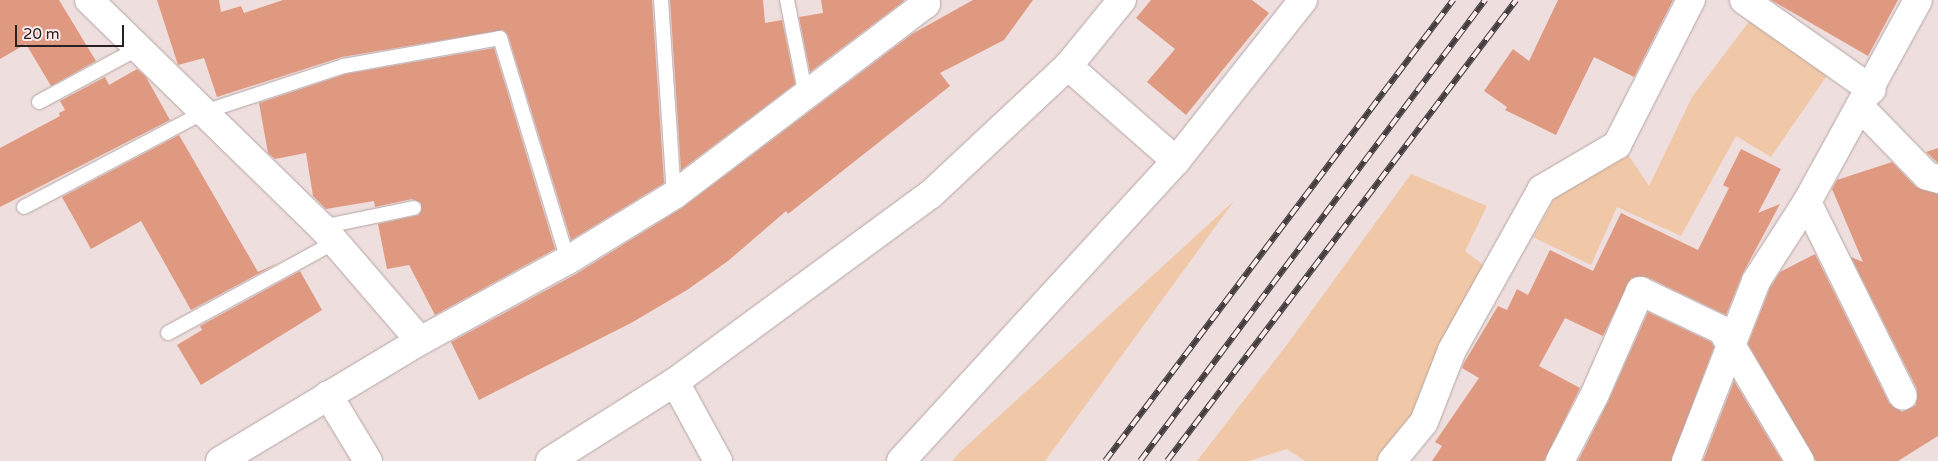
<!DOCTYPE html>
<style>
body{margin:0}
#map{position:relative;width:1938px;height:461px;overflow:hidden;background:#eedede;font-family:"Varela Round",sans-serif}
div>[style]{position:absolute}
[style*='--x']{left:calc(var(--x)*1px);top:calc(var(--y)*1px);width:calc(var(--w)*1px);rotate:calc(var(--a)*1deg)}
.green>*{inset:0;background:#f0c8a7}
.building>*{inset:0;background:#df9981}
.roads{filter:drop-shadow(0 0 1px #b4a5a5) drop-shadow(0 0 1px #b4a5a5)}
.lane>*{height:14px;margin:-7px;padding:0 7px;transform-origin:7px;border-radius:7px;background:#fff}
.street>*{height:28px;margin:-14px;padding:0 14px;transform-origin:14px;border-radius:14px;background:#fff}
.rail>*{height:5.5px;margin-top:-2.75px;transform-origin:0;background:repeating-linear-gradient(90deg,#fcebeb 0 11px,#443d3d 0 22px);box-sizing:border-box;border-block:1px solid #443d3d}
span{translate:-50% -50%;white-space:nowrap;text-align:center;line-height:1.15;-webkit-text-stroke:4.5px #fcebeb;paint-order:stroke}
.scale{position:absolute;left:15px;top:25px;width:109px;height:22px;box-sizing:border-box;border:2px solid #272121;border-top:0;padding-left:6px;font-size:15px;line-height:18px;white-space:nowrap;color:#272121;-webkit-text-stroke:4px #fcebeb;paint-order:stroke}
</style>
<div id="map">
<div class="green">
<i style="clip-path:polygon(1751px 19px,1828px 74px,1771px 157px,1736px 136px,1681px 236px,1617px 207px,1591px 265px,1533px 237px,1558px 192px,1627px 153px,1649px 186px,1692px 97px)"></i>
<i style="clip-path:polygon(1411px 174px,1487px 206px,1465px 251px,1486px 267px,1418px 410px,1377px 461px,1305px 461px,1287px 449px,1249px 461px,1197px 461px,1289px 342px)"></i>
<i style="clip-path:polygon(1234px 201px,1045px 461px,952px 461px,961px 451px)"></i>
</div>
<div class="building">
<i style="clip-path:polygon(0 0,59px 0,96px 61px,51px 86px,26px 44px,0 59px)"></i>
<i style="clip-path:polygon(157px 0,219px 0,221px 12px,241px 6px,244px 13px,283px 0,652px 0,664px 183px,571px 240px,508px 35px,503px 30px,342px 57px,217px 97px,204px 58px,178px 65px)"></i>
<i style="clip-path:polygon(670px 0,763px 0,765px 23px,782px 20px,795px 84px,681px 170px)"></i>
<i style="clip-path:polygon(821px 0,903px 0,904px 1px,810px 72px,799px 17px,823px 13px)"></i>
<i style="clip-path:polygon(973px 0,1033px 0,1004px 40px,940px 73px,950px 86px,788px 214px,786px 211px,728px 261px,687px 290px,631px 323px,479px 400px,451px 342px,576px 274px,682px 208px,912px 34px)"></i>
<i style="clip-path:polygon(1151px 0,1252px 0,1269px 13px,1186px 115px,1147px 82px,1175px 49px,1136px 18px)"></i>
<i style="clip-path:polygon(1558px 0,1673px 0,1634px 77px,1594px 57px,1556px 135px,1505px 110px,1507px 107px,1484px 91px,1513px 49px,1529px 61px)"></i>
<i style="clip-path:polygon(1771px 0,1898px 0,1868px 56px)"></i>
<i style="clip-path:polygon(494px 48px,555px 249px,435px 315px,409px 265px,387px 269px,378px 224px,419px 215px,421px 203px,412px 199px,375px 207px,374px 201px,326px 209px,313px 196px,306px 153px,275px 159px,268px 153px,259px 103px,346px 74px)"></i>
<i style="clip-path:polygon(137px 69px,146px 77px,170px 120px,0 207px,0 148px,60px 116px,59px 113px,65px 110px,60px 101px,105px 77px,109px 85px)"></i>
<i style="clip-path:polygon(179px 135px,258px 272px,278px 263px,191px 310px,141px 221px,91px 249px,62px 197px)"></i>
<i style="clip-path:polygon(1938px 148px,1938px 163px,1926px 152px)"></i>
<i style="clip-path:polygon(1741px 149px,1781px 169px,1758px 213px,1780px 204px,1742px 275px,1726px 315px,1647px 277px,1631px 278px,1603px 336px,1565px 318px,1539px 366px,1580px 388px,1544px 461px,1432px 461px,1442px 446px,1435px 442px,1479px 378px,1462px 368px,1464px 363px,1498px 306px,1507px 310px,1517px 289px,1528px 295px,1550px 250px,1593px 271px,1621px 213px,1698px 250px,1729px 188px,1723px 185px)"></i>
<i style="clip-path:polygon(1892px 162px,1916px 187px,1938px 194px,1938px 436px,1898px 461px,1816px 461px,1748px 344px,1770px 288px,1780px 272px,1815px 254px,1889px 403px,1902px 412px,1916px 405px,1917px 389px,1851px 257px,1863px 262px,1832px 189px,1837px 180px)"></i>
<i style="clip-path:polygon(300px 271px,322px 310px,201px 385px,177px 345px,202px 330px,200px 326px)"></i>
<i style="clip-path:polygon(1648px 312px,1711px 342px,1714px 347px,1671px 461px,1578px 461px,1608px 402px)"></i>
<i style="clip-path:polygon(1734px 381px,1782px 461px,1703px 461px)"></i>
</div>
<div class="roads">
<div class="lane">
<i style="--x:661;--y:0;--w:195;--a:86.2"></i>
<i style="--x:787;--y:0;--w:98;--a:78.8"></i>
<i style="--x:39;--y:102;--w:114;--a:-28.4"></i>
<i style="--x:24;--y:207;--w:204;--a:-27.8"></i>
<i style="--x:204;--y:112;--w:147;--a:-18.2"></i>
<i style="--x:344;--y:66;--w:158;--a:-10.2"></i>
<i style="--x:500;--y:38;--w:232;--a:73"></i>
<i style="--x:322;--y:227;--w:94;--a:-11.7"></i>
<i style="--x:168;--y:333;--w:190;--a:-28.6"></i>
</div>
<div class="street">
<i style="--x:89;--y:0;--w:325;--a:44.3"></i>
<i style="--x:322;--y:227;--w:150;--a:49.3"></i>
<i style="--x:420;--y:341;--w:169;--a:-28.7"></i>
<i style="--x:568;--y:260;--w:124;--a:-31.5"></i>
<i style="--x:674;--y:195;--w:316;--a:-37.2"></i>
<i style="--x:926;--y:4;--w:4;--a:-104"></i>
<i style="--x:1122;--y:0;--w:85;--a:129.3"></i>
<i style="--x:1068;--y:66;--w:144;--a:41.3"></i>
<i style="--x:1744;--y:0;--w:156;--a:35.1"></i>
<i style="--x:1860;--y:107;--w:96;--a:45.8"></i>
<i style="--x:1927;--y:176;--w:11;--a:15"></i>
<i style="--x:1807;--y:202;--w:216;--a:63.7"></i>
<i style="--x:675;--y:382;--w:90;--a:61.4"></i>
<i style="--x:328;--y:395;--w:77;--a:58.8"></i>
<i style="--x:220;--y:461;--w:233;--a:-31"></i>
<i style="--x:550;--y:461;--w:148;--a:-32.3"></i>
<i style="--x:675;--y:382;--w:316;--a:-36.3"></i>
<i style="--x:930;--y:195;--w:189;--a:-43.1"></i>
<i style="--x:901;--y:461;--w:407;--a:-47.5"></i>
<i style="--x:1176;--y:161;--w:205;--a:-51.7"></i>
<i style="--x:1392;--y:461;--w:50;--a:-50.6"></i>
<i style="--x:1424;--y:422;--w:77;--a:-68.7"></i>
<i style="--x:1452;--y:350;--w:184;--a:-60.8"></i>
<i style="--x:1542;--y:189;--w:87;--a:-30.4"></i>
<i style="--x:1617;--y:145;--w:163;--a:-63"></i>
<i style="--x:1560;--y:461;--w:73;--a:-62.4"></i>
<i style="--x:1594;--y:396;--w:115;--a:-66.3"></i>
<i style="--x:1640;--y:291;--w:91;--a:25.4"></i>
<i style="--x:1722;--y:330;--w:152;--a:59.2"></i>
<i style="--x:1686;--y:461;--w:193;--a:-68.7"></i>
<i style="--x:1756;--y:281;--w:94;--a:-57.2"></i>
<i style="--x:1807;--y:202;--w:230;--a:-61.2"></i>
</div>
</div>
<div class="rail">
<i style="--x:1105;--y:461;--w:578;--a:-52.95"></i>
<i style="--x:1140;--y:461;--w:576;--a:-53.19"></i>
<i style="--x:1167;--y:461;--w:578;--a:-52.87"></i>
</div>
<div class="scale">20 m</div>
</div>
